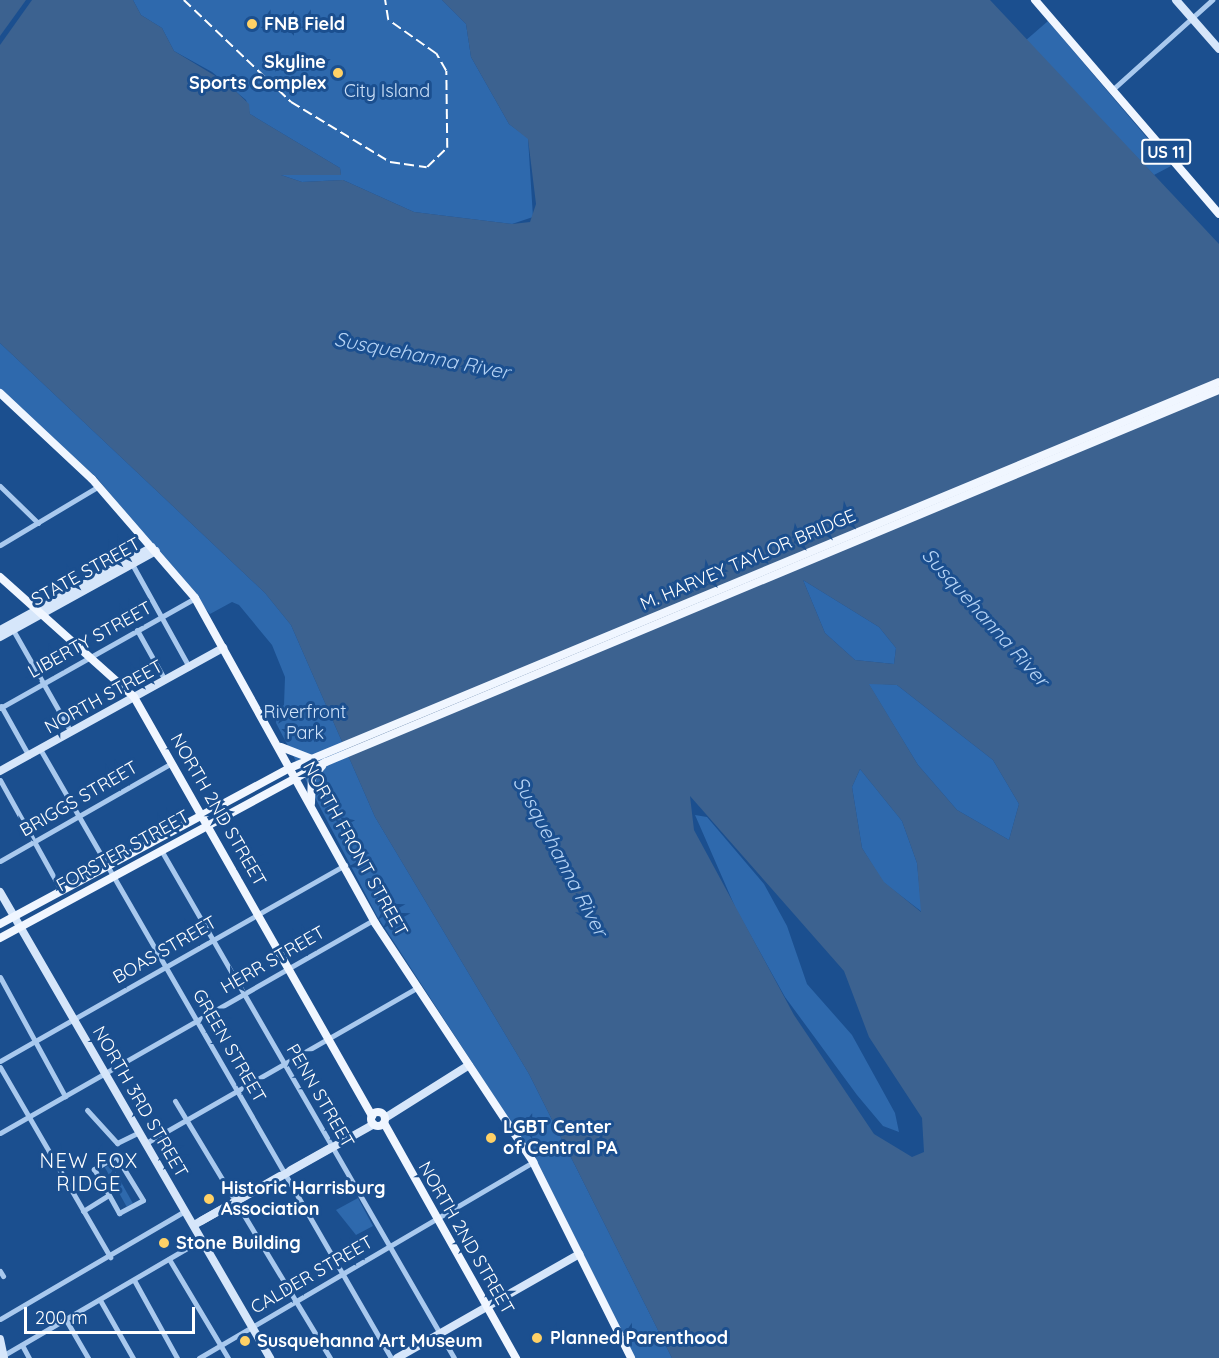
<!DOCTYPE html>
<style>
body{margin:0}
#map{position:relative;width:1219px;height:1358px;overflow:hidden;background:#1b4f8f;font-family:Quicksand,sans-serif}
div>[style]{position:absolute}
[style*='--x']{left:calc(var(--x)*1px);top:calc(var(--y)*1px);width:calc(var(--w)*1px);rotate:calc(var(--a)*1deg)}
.green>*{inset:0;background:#2e69ad;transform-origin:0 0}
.water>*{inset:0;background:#3c6290}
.pier>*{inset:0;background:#1b4f8f}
.street>*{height:5px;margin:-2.5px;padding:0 2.5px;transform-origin:2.5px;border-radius:2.5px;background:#a9c9ee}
.secondary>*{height:8px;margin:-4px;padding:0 4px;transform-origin:4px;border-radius:4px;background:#d6e6fa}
.primary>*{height:8px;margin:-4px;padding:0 4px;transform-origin:4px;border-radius:4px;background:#f0f6ff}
.primary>.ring{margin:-4px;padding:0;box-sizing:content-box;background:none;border:8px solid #f0f6ff;border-radius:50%}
.rail>*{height:1.5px;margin-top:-0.75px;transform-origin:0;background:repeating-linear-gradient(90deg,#fff 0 10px,transparent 0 14.5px)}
.dots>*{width:16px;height:16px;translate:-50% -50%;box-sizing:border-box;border:3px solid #1b4f8f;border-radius:50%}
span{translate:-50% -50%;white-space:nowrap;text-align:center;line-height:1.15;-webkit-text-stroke:6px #1b4f8f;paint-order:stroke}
.shield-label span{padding:2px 4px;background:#1b4f8f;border:2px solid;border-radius:4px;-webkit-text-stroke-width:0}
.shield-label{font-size:16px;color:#fff;font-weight:700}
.poi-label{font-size:18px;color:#fff;font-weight:700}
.left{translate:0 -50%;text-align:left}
.right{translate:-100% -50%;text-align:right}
.park-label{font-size:18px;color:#cfe3fa}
.street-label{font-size:18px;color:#fff}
.water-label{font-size:20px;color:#b5d3f5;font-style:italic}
.neighbourhood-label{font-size:20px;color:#fff;letter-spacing:1.5px}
.scale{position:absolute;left:24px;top:1307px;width:171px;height:27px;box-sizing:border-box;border:3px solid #fff;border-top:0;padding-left:8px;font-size:18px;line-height:21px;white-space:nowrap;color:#fff;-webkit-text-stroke:4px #1b4f8f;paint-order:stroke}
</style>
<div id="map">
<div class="green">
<i style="clip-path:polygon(133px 0,442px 0,466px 24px,471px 57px,509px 124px,528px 138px,533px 217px,512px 224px,414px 212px,343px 180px,302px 182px,281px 175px,341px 175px,340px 168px,250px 114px,246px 100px,212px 72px,174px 51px,162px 28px,141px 15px)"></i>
<i style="clip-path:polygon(1048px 21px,1171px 166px,1154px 175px,1025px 41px)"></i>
<i style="clip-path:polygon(0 343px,265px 593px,291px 625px,375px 817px,529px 1074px,672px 1358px,635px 1358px,540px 1167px,377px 916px,276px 723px,277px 710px,284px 705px,285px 677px,272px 645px,239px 605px,232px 602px,210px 614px,97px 478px,0 390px)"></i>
<i style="clip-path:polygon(803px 580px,879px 627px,896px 648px,894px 664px,855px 660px,825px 633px)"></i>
<i style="clip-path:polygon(868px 683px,897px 685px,993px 760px,1019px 804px,1009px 840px,957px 810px,918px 765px)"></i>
<i style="clip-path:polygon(860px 769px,902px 821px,917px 863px,922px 912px,883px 882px,862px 848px,852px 787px)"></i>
<i style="clip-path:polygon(695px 815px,707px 817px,764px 884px,787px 926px,807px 984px,852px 1035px,895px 1113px,899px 1132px,883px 1126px,857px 1095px,785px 997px,736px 909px)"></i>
<i style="left:111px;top:1164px;width:45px;height:7px;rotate:61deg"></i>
<i style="clip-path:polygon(358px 1198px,373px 1226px,356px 1235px,336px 1210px)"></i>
</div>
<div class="water">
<i style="clip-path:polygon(evenodd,0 0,133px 0,141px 15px,162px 28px,174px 51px,227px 83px,249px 104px,250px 114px,340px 168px,341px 175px,281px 175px,302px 182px,343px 180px,414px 212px,512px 224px,530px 222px,536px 204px,528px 139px,509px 124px,471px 57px,466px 24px,442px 0,990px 0,1219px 244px,1219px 1358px,672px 1358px,529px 1074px,375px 817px,291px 625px,265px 593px,0 343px,0 0,803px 580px,879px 627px,896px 648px,894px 664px,855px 660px,825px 633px,803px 580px,0 0,869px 684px,897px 685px,993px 760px,1019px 804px,1009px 840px,957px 810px,918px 765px,869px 684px,0 0,860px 769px,902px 821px,917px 863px,921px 912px,884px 882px,862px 848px,852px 787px,860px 769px,0 0,690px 796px,844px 971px,869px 1037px,922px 1118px,924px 1152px,912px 1157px,874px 1134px,794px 1015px,694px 830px,690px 796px)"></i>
</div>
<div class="pier">
<i style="clip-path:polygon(26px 0,32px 0,0 45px,0 36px)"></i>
</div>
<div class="street">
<i style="--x:1112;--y:90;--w:135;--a:-42"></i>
<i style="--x:0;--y:486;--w:53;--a:44.2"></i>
<i style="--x:0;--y:545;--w:115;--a:-30.8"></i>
<i style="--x:132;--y:564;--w:118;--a:61"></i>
<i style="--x:13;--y:630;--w:117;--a:60.4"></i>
<i style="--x:137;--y:630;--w:57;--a:60.8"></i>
<i style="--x:1;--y:706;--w:57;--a:60.8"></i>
<i style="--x:0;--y:708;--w:224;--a:-29.4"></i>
<i style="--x:40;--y:749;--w:703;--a:60.04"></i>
<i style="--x:0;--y:780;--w:126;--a:61"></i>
<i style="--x:161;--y:850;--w:586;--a:60.02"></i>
<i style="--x:0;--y:861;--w:198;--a:-29.7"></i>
<i style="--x:0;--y:977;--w:136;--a:61.4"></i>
<i style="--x:0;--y:1061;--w:397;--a:-29.6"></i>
<i style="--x:0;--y:1067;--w:220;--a:59.9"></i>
<i style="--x:175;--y:1101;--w:300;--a:58.9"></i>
<i style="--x:87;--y:1110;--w:45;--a:47.7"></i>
<i style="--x:117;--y:1143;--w:25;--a:-26"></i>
<i style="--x:0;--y:1133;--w:430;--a:-29.7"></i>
<i style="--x:146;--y:1143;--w:314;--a:-29.8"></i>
<i style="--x:83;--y:1211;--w:31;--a:-32"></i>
<i style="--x:109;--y:1195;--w:21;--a:61"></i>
<i style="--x:119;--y:1213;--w:27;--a:-28"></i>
<i style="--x:143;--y:1200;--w:52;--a:-121.5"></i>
<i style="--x:116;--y:1156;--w:26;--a:149"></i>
<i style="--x:94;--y:1169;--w:30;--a:60"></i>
<i style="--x:169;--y:1259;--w:115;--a:59.2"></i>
<i style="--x:0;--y:1271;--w:6;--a:59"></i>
<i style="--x:134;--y:1280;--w:89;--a:61.1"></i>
<i style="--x:100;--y:1300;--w:67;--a:60.4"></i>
<i style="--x:0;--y:1319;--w:214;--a:-30.3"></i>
<i style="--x:66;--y:1320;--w:44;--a:59.9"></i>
<i style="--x:22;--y:1345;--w:15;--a:62"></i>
<i style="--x:4;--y:1355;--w:228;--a:-30.3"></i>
<i style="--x:199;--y:1358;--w:387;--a:-30.4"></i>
</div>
<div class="secondary">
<i style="--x:1176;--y:0;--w:65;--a:48.7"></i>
<i style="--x:0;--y:630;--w:173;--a:-28.6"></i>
<i style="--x:0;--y:637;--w:178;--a:-28.9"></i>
<i style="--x:0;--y:771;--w:255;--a:-28.9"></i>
<i style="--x:0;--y:892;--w:539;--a:59.91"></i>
<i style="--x:385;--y:1118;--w:99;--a:-32.2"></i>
<i style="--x:291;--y:1170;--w:45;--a:-29.4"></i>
<i style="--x:201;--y:1221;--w:91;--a:-29.7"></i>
<i style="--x:194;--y:1225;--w:206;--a:-29.3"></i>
<i style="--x:0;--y:1339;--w:19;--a:78"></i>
<i style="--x:397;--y:1358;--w:210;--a:-29.7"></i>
</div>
<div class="primary">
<i style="--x:1035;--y:0;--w:282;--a:49.3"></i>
<i style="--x:0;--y:393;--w:126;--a:43.1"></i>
<i style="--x:92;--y:479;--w:157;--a:49.1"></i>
<i style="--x:195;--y:598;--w:372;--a:61"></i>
<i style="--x:375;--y:923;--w:287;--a:56.5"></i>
<i style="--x:533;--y:1162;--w:219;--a:63.4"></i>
<i style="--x:0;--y:577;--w:180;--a:41.8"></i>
<i style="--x:134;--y:697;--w:482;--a:60.4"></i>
<i style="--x:281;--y:747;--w:31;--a:21"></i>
<i style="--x:311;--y:803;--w:25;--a:-88"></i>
<i style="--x:312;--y:778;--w:16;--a:-50"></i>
<i style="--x:0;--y:924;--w:329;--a:-28.3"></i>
<i style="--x:290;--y:768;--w:1006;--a:-22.56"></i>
<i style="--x:0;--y:938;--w:370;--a:-28.4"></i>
<i style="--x:326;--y:762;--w:967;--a:-22.62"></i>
<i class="ring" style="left:371px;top:1112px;width:6px;height:6px"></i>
<i style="--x:384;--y:1123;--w:270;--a:60.7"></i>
</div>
<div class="rail">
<i style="--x:184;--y:0;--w:148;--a:43.6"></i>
<i style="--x:291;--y:102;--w:116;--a:31.2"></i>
<i style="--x:390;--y:162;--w:37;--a:8"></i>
<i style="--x:427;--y:167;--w:28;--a:-44"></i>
<i style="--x:447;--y:148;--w:77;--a:-90.7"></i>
<i style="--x:446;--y:71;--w:20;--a:-120"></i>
<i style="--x:436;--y:54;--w:59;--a:-144.7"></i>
<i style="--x:388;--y:20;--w:20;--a:-99"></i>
</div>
<div class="dots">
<i style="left:252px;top:24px;background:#ffd166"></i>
<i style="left:338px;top:73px;background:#ffd166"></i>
<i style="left:491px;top:1138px;background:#ffd166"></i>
<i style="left:209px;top:1199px;background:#ffd166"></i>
<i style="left:164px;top:1243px;background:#ffd166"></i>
<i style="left:537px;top:1338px;background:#ffd166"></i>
<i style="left:245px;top:1341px;background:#ffd166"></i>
</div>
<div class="shield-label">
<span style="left:1166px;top:152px">US 11</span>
</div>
<div class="poi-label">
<span class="left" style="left:264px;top:24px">FNB Field</span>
<span class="right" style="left:326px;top:73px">Skyline<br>Sports Complex</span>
<span class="left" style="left:503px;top:1138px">LGBT Center<br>of Central PA</span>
<span class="left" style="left:221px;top:1199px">Historic Harrisburg<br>Association</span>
<span class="left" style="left:176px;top:1243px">Stone Building</span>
<span class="left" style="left:550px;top:1338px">Planned Parenthood</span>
<span class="left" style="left:257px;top:1341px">Susquehanna Art Museum</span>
</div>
<div class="park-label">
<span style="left:387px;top:91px">City Island</span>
<span style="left:305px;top:723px">Riverfront<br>Park</span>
</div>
<div class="street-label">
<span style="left:748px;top:560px;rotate:-23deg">M. HARVEY TAYLOR BRIDGE</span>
<span style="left:86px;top:572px;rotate:-29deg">STATE STREET</span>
<span style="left:90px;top:640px;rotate:-29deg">LIBERTY STREET</span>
<span style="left:104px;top:697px;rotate:-29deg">NORTH STREET</span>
<span style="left:79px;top:799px;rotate:-30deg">BRIGGS STREET</span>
<span style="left:218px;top:810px;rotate:60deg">NORTH 2ND STREET</span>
<span style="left:355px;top:849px;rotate:61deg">NORTH FRONT STREET</span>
<span style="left:123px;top:851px;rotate:-29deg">FORSTER STREET</span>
<span style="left:165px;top:950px;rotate:-30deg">BOAS STREET</span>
<span style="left:273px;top:960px;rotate:-30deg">HERR STREET</span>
<span style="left:229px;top:1046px;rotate:60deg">GREEN STREET</span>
<span style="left:320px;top:1096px;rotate:60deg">PENN STREET</span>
<span style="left:140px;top:1102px;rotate:60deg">NORTH 3RD STREET</span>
<span style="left:466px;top:1238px;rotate:60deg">NORTH 2ND STREET</span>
<span style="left:312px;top:1275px;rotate:-30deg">CALDER STREET</span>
</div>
<div class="water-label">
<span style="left:422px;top:355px;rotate:11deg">Susquehanna River</span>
<span style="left:986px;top:617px;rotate:48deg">Susquehanna River</span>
<span style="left:561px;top:856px;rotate:62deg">Susquehanna River</span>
</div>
<div class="neighbourhood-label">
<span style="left:89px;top:1172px">NEW FOX<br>RIDGE</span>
</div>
<div class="scale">200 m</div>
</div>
